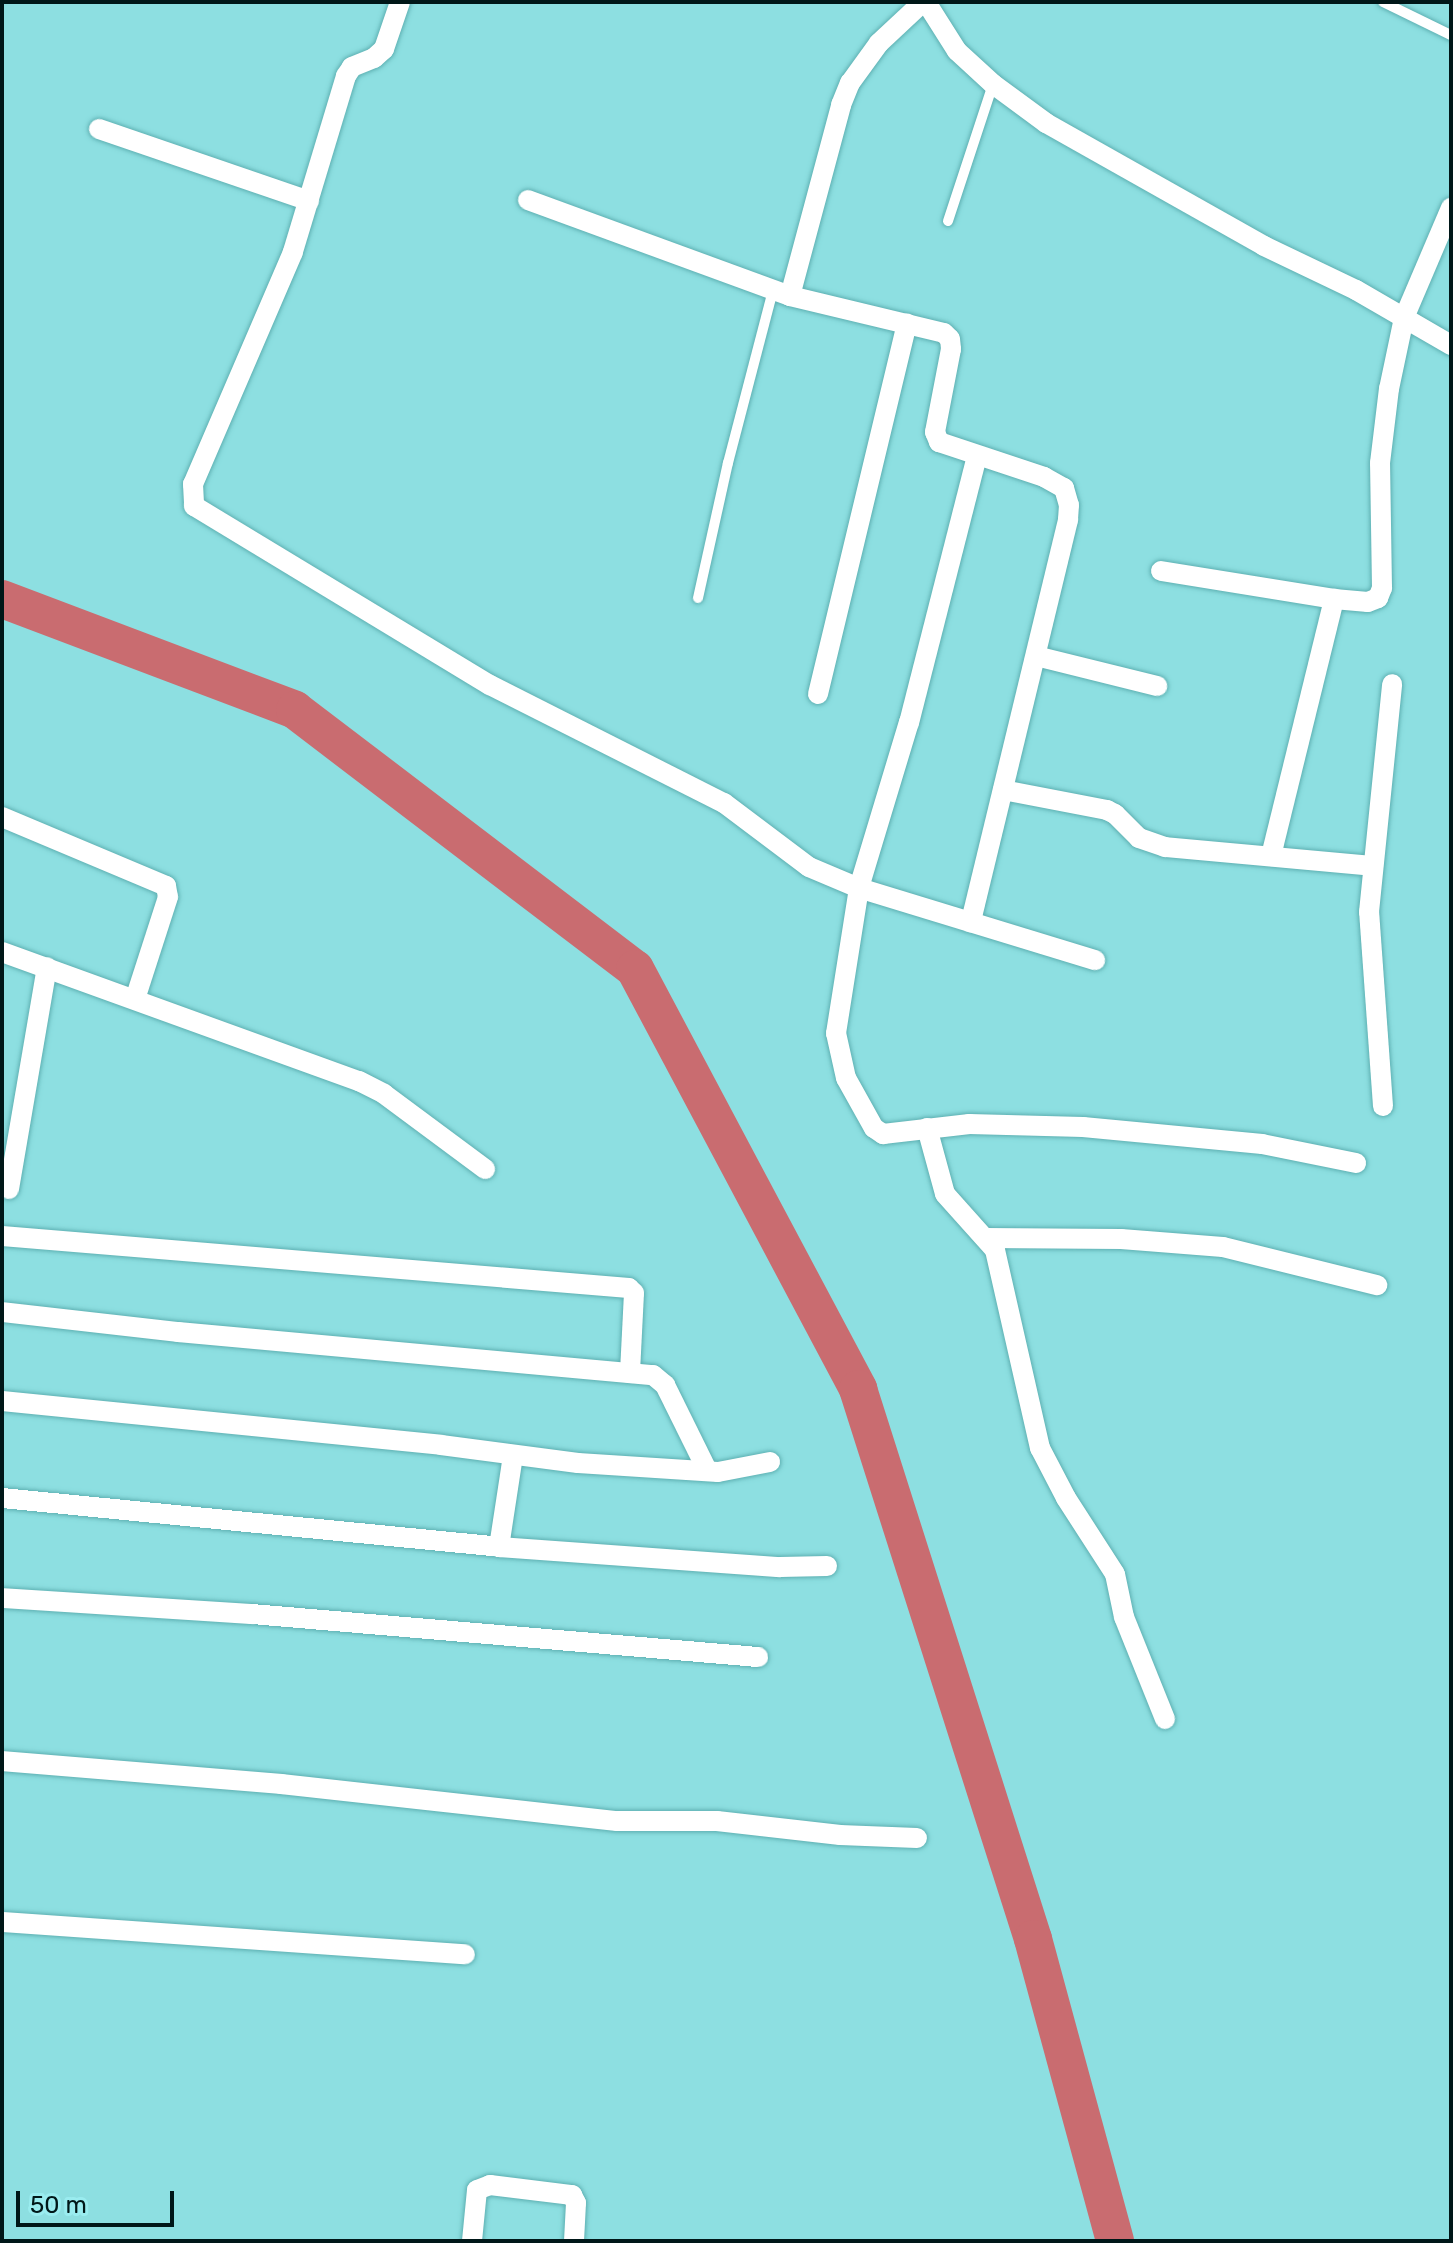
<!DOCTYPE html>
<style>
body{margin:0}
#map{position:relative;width:1453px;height:2243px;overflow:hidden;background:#8ddfe1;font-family:Rubik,sans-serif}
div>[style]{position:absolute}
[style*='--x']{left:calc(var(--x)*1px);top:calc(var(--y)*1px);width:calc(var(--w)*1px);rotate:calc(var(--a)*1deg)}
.river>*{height:38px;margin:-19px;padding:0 19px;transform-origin:19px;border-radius:19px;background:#c96c70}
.roads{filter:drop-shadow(0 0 2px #5eb0b2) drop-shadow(0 0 2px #5eb0b2)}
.service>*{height:10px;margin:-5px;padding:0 5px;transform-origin:5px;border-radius:5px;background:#fff}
.minor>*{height:20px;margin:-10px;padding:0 10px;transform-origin:10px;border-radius:10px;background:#fff}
span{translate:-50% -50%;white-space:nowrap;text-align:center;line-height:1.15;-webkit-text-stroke:6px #9aecef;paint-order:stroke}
.frame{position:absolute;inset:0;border:4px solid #001718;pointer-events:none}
.scale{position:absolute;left:16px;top:2191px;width:158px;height:36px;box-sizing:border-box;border:4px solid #001718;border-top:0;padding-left:10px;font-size:24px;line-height:28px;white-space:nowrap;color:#001718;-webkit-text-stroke:6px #9aecef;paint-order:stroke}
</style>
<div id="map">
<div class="river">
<i style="--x:2;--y:599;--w:313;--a:20.7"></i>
<i style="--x:295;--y:710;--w:427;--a:37.3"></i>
<i style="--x:635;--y:969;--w:476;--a:62"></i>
<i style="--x:858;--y:1389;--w:577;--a:72.35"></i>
<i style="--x:1033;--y:1939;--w:313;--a:74.8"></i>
</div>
<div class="roads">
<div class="service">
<i style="--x:1383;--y:2;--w:76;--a:25.9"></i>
<i style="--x:948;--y:221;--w:144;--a:-71.8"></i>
<i style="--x:698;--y:598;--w:138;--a:-77.5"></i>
<i style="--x:728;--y:463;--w:179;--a:-75.4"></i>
</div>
<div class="minor">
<i style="--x:400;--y:2;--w:50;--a:108.8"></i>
<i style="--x:384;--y:49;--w:13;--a:138"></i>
<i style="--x:374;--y:58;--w:24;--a:158"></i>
<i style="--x:352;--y:67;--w:11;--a:124"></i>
<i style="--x:346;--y:76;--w:184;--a:106.8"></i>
<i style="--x:293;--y:252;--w:253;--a:113.3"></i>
<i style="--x:193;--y:484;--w:22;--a:87"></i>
<i style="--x:194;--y:506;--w:346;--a:31.2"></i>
<i style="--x:490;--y:685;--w:262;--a:26.8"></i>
<i style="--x:724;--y:803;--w:106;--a:37"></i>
<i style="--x:809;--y:867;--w:54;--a:22.8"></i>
<i style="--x:859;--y:888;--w:247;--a:17"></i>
<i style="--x:926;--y:2;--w:58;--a:57.7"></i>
<i style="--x:957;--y:51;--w:49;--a:42.5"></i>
<i style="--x:993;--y:84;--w:66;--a:36.3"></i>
<i style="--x:1046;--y:123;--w:250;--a:29.4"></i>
<i style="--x:1264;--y:246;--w:102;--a:25.6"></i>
<i style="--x:1356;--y:290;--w:110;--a:30.1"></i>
<i style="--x:99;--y:129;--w:222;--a:18.9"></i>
<i style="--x:528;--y:200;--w:279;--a:20.1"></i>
<i style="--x:790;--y:296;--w:158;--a:13.5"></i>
<i style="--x:944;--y:333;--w:8;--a:45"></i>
<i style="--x:950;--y:339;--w:10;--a:84"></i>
<i style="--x:951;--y:349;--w:85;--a:100.9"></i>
<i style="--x:935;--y:432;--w:11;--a:68"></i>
<i style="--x:939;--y:442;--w:111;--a:18.4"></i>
<i style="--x:1044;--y:477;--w:23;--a:29"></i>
<i style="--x:1064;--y:488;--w:18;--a:74"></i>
<i style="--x:1069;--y:505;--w:15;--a:94"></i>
<i style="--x:1068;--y:520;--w:414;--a:103.6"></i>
<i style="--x:790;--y:296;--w:198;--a:-75"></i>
<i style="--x:841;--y:105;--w:24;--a:-68"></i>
<i style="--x:850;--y:83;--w:49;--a:-54.1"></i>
<i style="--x:879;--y:43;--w:60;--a:-43"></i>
<i style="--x:977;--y:456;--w:275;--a:104.3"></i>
<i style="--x:909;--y:722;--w:173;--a:106.8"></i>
<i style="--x:859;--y:888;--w:147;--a:99"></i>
<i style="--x:836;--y:1033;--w:46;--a:77.5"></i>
<i style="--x:846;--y:1078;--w:57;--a:60.8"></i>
<i style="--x:874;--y:1128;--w:11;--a:34"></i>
<i style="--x:883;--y:1134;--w:87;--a:-6.6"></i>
<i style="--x:969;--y:1124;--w:114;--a:1.5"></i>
<i style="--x:1083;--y:1127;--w:180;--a:5.4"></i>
<i style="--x:1262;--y:1144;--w:96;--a:11.4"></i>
<i style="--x:1161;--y:571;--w:175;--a:9.2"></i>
<i style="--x:1334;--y:599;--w:34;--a:5"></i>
<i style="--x:1368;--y:602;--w:11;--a:-22"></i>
<i style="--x:1378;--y:598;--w:11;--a:-68"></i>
<i style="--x:1382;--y:588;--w:125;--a:-90.9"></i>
<i style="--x:1380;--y:463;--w:75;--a:-83.1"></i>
<i style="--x:1389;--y:389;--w:73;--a:-78.1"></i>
<i style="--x:1404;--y:318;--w:120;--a:-66.9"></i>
<i style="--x:1036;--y:656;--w:125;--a:13.9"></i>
<i style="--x:818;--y:694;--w:381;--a:-76.5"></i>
<i style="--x:1003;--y:790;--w:106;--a:10.9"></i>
<i style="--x:1107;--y:810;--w:9;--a:27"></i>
<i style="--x:1115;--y:814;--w:34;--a:45"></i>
<i style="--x:1139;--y:838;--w:28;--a:19"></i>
<i style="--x:1165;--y:847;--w:209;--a:5.2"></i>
<i style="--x:2;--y:817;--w:178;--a:22.8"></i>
<i style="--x:166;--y:886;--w:11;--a:80"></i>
<i style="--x:168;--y:897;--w:107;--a:107.9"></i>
<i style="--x:1271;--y:856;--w:265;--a:-76.2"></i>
<i style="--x:2;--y:952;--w:380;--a:19.9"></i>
<i style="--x:359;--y:1081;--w:28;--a:27"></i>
<i style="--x:384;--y:1094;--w:126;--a:36.6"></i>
<i style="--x:1383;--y:1106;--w:195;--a:-94.1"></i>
<i style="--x:1369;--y:912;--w:229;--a:-84.2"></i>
<i style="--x:927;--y:1128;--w:68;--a:74.7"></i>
<i style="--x:945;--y:1194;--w:75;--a:48.2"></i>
<i style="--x:995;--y:1250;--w:203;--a:77.2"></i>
<i style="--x:1040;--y:1448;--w:56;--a:62.5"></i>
<i style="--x:1066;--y:1498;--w:90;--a:57.2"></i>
<i style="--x:1115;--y:1574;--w:44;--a:78.2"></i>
<i style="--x:1124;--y:1617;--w:110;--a:68.1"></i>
<i style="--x:9;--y:1189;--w:225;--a:-80.3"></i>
<i style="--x:2;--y:1236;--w:629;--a:4.74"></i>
<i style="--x:629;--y:1288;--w:7;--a:45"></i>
<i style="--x:634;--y:1293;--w:80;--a:92.9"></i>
<i style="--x:985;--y:1238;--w:136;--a:0.4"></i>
<i style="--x:1121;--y:1239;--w:102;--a:4.5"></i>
<i style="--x:1223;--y:1247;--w:159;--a:13.9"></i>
<i style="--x:2;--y:1312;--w:177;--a:6.5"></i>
<i style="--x:178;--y:1332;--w:477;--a:5.2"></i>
<i style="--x:653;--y:1375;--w:16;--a:40"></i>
<i style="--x:665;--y:1385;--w:95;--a:63.7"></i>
<i style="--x:2;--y:1401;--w:441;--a:5.7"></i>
<i style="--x:441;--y:1445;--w:138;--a:7.5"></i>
<i style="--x:578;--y:1463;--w:140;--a:3.7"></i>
<i style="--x:718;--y:1472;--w:53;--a:-10.9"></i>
<i style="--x:2;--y:1498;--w:499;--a:5.6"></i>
<i style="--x:499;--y:1547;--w:282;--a:4.1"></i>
<i style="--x:780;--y:1567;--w:47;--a:-1.2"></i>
<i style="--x:499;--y:1547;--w:93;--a:-81.3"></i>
<i style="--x:2;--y:1598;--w:251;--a:3.7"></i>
<i style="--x:252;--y:1614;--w:508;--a:4.86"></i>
<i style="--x:2;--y:1761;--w:280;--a:4.7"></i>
<i style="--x:281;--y:1784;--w:338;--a:6.3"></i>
<i style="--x:617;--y:1821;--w:100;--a:0"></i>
<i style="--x:717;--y:1821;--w:124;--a:6.5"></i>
<i style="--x:840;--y:1835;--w:77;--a:2.2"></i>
<i style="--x:2;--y:1922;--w:464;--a:4"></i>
<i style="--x:472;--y:2241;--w:51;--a:-84.4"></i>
<i style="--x:477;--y:2190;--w:14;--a:-21"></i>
<i style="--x:490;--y:2185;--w:83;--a:7"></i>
<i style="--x:572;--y:2195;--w:9;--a:63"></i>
<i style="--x:576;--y:2203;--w:38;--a:93"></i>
</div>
</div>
<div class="frame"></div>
<div class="scale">50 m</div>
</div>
